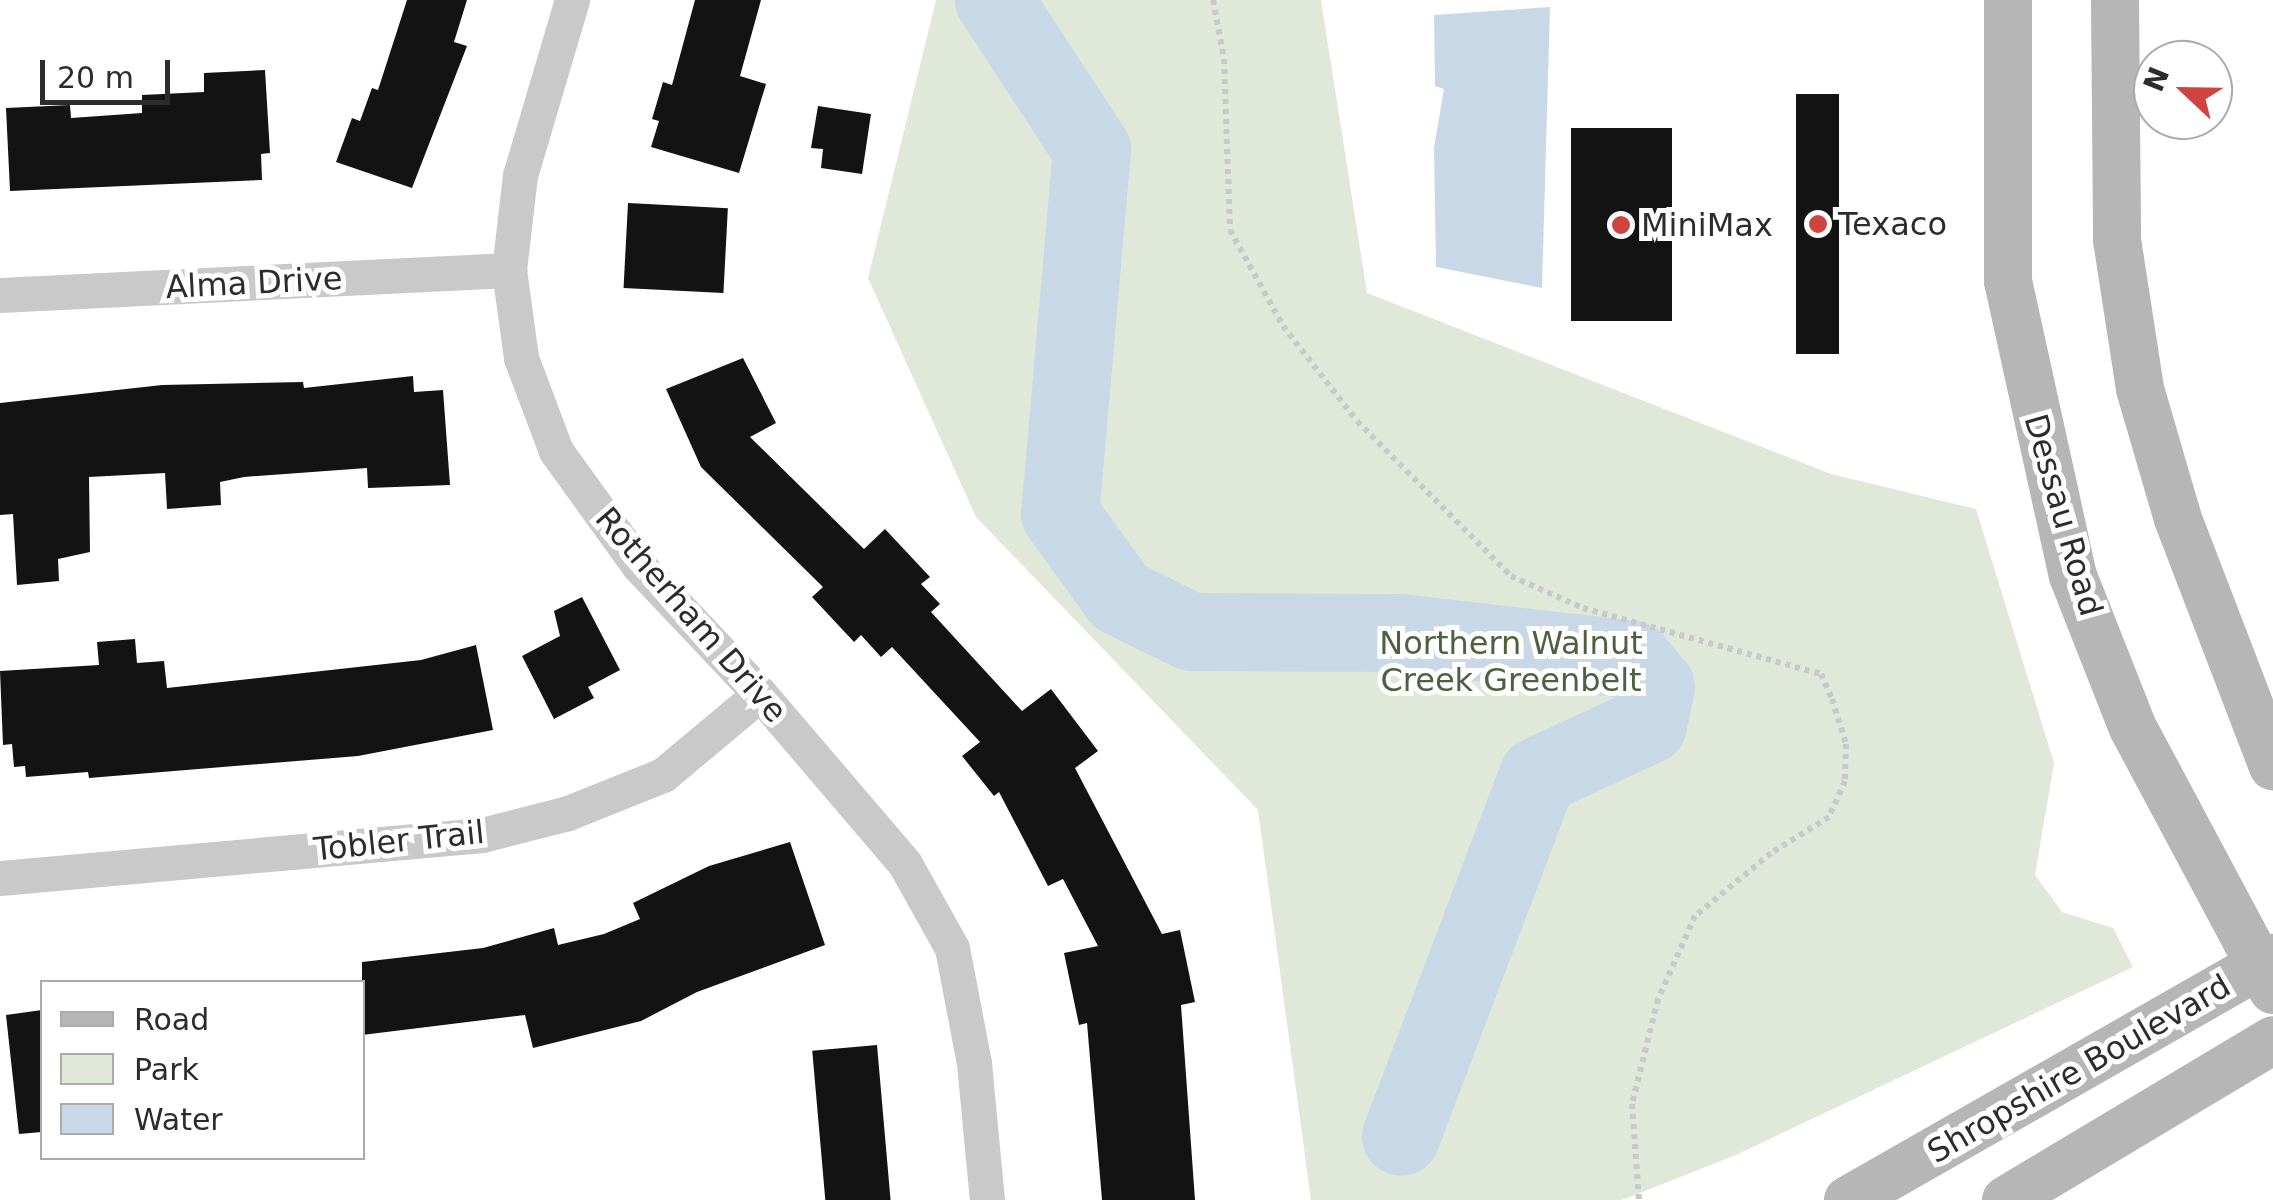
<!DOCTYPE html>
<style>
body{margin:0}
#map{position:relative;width:2273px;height:1200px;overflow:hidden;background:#fff;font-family:"DejaVu Sans",sans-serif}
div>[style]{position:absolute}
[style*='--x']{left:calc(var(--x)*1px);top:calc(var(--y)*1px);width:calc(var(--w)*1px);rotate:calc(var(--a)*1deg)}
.green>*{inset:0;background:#e0e8da}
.water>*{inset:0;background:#c8d8e6}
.river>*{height:78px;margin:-39px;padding:0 39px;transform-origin:39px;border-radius:39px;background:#c8d8e6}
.building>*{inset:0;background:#131313;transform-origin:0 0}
.path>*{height:6px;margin-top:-3px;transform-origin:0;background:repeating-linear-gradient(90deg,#c9c9c9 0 5px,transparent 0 10px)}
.street>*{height:35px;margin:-17.5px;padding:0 17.5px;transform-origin:17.5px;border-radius:17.5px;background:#c9c9c9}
.secondary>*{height:48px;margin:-24px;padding:0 24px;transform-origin:24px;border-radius:24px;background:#b6b6b6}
.dots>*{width:28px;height:28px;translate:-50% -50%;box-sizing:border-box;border:5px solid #fff;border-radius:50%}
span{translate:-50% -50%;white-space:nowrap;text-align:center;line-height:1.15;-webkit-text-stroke:10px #fff;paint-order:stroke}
.poi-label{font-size:32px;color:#2c2c2c}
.left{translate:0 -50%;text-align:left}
.street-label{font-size:32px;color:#2c2c2c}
.park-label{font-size:32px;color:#4c613f}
.legend{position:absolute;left:40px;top:980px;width:325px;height:180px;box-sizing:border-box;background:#fff;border:2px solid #ababab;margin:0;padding:12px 18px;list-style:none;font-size:30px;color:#2c2c2c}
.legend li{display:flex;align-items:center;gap:20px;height:50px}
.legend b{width:50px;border:2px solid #ababab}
.north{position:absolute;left:2133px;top:40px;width:100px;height:100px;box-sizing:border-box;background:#fff;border:2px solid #ababab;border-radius:50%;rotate:292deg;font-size:28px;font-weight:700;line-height:40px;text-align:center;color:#2c2c2c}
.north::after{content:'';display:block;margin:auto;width:35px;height:45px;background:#cf4441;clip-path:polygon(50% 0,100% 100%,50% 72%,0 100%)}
.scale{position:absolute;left:40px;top:60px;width:130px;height:45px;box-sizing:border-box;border:5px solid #2c2c2c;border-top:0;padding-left:12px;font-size:30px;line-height:35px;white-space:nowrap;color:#2c2c2c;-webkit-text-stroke:8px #fff;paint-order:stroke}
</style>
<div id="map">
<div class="green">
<i style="clip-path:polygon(936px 0,1321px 0,1367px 293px,1831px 474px,1976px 509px,2054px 763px,2035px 875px,2062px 912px,2113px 928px,2133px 967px,1736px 1155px,1622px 1200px,1311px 1200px,1258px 810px,976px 517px,868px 278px)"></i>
</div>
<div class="water">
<i style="clip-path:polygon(1550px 7px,1542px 288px,1436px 267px,1434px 148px,1444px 89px,1435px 86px,1434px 15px)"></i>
</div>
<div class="river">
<i style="--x:994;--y:0;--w:179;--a:56.8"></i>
<i style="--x:1092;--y:150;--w:365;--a:95"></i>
<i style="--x:1060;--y:514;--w:102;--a:54.1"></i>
<i style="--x:1120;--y:597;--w:79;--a:26.2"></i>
<i style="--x:1191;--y:632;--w:209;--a:0.3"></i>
<i style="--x:1400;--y:633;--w:235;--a:6.6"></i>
<i style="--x:1633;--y:660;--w:35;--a:50"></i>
<i style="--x:1656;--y:687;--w:39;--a:102"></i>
<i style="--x:1648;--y:725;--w:121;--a:155.1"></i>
<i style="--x:1538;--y:776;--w:386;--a:110.8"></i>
</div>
<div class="building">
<i style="clip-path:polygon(407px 0,467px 0,454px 42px,467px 46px,412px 188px,336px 162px,352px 118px,360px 121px,372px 88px,378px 90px)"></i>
<i style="clip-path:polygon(695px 0,761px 0,740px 76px,766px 84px,739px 173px,651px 147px,659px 121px,652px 119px,663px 82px,672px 85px)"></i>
<i style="clip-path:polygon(265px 70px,270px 153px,261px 154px,262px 180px,10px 191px,6px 108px,70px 105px,71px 118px,142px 113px,142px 95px,204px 92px,204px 73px)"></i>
<i style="left:1796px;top:94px;width:43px;height:260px"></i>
<i style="clip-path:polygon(818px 106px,871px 114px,862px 174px,821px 168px,823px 149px,811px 148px)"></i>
<i style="left:1571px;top:128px;width:101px;height:193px"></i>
<i style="left:628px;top:203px;width:100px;height:85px;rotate:3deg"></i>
<i style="clip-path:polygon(743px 358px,776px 423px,750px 437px,864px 549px,885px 529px,930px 577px,921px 584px,940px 604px,931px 612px,1022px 711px,1051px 689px,1098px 751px,1075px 768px,1162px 934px,1180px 930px,1195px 1002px,1181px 1005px,1195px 1200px,1102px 1200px,1087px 1023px,1079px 1025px,1064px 953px,1098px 946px,1063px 879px,1048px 886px,999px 792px,994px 796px,962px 756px,980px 742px,892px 647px,881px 657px,861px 635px,854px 642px,812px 597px,823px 587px,701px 467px,666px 389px)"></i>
<i style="clip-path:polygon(413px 376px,414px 392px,443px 390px,450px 485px,368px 488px,367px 468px,244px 477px,220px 482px,221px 505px,167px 509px,165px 473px,89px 477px,90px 552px,58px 559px,59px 581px,17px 585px,13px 514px,0 515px,0 403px,162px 385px,303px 382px,304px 388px)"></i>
<i style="clip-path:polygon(582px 597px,620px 670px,588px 687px,594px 698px,554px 719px,522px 656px,560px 636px,554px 611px)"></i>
<i style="clip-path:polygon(135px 639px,137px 663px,164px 661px,167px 688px,421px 660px,476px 645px,493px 730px,358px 756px,89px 778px,88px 772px,26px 777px,25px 766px,14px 767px,12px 744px,3px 745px,0 671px,99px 665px,97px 642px)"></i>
<i style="clip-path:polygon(790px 842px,825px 945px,697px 992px,641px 1021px,533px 1048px,525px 1015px,362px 1035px,362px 962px,483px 948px,554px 928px,558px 945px,604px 934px,640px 919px,633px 903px,709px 866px)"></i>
<i style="clip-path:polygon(42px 1010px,42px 1132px,19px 1134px,6px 1015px)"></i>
<i style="left:877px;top:1045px;width:156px;height:65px;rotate:85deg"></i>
</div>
<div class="path">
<i style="--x:1213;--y:0;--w:60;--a:79.4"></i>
<i style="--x:1224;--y:59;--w:171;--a:88"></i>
<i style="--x:1230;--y:230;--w:110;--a:61.1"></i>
<i style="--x:1283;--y:326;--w:120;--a:52.1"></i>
<i style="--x:1357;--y:421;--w:218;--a:45.2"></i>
<i style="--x:1511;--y:576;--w:79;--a:24"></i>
<i style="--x:1583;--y:608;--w:247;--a:15.5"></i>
<i style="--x:1821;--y:674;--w:27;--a:66"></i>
<i style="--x:1832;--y:699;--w:47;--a:72.7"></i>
<i style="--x:1846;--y:744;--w:37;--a:92"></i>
<i style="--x:1845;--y:781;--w:39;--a:114"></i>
<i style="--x:1829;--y:817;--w:68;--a:148.2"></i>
<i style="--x:1771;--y:853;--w:99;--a:140.3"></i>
<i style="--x:1695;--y:916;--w:91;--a:114"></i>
<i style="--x:1658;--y:999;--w:108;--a:103.9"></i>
<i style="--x:1632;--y:1104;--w:96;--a:85.8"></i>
</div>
<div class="street">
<i style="--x:572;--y:0;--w:183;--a:106.5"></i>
<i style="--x:520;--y:175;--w:96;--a:96.6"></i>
<i style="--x:509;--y:270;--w:89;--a:82.2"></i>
<i style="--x:521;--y:358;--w:99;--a:69.4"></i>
<i style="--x:556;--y:451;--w:142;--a:54.2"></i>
<i style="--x:639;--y:566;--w:176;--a:46.6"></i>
<i style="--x:760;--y:694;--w:223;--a:49.5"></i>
<i style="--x:905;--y:864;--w:96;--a:60.8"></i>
<i style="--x:952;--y:948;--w:117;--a:79.2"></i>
<i style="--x:974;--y:1063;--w:138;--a:84.6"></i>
<i style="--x:0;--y:295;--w:510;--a:-2.81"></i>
<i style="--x:0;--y:878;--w:484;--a:-5.1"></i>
<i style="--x:482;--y:835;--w:89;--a:-14.3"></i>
<i style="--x:568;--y:813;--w:102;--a:-21.8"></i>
<i style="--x:663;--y:775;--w:126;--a:-39.9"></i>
</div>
<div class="secondary">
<i style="--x:2008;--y:0;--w:281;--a:90"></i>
<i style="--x:2008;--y:281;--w:302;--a:77.6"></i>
<i style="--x:2073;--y:576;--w:163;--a:68.5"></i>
<i style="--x:2133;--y:728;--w:297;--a:61.9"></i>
<i style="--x:2115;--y:0;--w:240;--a:89.5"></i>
<i style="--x:2117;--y:240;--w:151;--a:81.2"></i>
<i style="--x:2140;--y:389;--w:135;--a:73.7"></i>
<i style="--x:2178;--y:519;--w:265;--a:69"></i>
<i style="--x:1848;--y:1200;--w:489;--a:-29.7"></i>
<i style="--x:2006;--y:1200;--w:311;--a:-30.9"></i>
</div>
<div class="dots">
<i style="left:1818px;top:224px;background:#cf4441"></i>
<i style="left:1621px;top:225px;background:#cf4441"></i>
</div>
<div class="poi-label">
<span class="left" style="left:1838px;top:224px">Texaco</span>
<span class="left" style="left:1641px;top:225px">MiniMax</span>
</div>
<div class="street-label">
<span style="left:254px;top:283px;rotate:-3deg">Alma Drive</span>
<span style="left:2063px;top:515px;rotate:74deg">Dessau Road</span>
<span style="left:691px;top:615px;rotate:49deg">Rotherham Drive</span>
<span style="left:399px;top:841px;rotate:-6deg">Tobler Trail</span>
<span style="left:2079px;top:1069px;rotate:-30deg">Shropshire Boulevard</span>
</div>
<div class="park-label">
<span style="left:1511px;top:662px">Northern Walnut<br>Creek Greenbelt</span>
</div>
<ul class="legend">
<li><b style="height:12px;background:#b6b6b6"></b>Road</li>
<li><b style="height:28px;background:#e0e8da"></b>Park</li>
<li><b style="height:28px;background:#c8d8e6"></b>Water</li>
</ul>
<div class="north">N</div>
<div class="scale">20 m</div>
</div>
